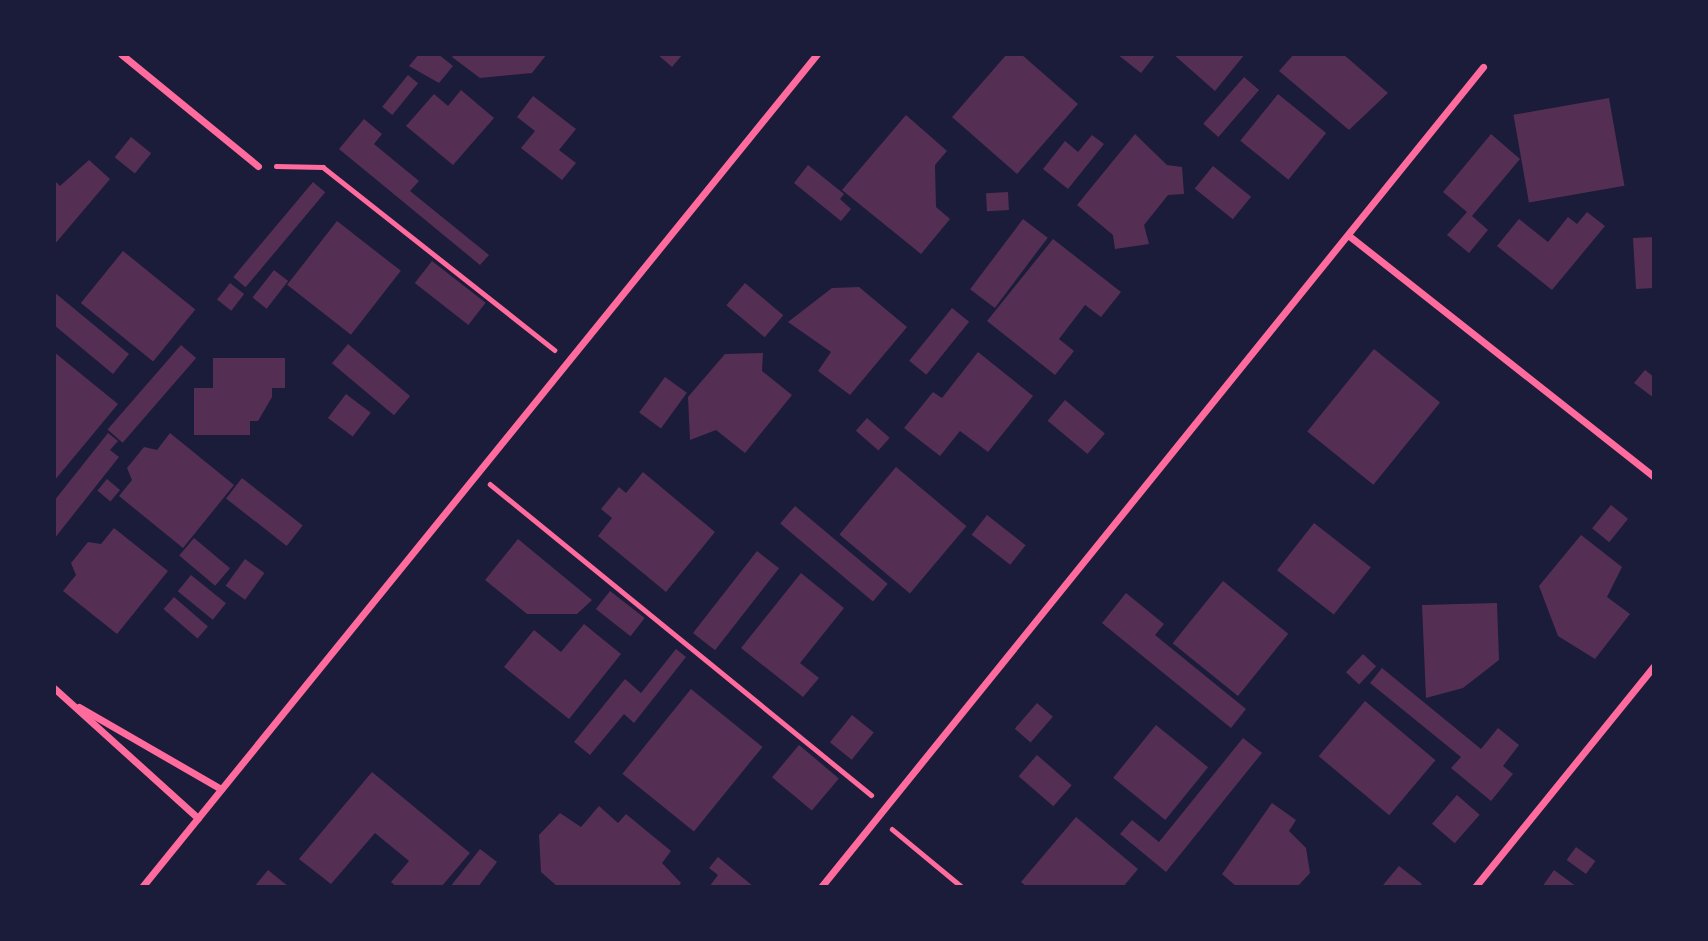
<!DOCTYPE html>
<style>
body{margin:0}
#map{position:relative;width:1708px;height:941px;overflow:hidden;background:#1b1b3a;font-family:"Space Grotesk",sans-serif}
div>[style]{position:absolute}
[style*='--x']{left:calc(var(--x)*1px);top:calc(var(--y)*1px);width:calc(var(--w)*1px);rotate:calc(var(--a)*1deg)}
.building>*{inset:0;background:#542f53;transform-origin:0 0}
.path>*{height:4.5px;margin:-2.25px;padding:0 2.25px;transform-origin:2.25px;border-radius:2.25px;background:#ff6b9d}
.minor>*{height:7px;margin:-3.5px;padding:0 3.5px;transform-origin:3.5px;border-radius:3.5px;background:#ff6b9d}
span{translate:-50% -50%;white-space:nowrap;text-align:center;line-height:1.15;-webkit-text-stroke:5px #1b1b3a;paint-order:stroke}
.frame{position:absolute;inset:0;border:56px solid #1b1b3a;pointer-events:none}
</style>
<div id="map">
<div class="building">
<i style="clip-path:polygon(419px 54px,438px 54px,453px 66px,439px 83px,409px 66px)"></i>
<i style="clip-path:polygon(455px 54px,547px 54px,532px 73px,480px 78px,452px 57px)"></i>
<i style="clip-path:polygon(657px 54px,683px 54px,672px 67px)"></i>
<i style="clip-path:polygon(1007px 54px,1021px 54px,1078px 104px,1017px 174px,952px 117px)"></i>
<i style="clip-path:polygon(1117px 54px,1156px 54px,1141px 73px)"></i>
<i style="clip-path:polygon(1173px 54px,1245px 54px,1215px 91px)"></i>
<i style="clip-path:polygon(1294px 54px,1343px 54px,1388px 93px,1349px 130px,1279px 71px)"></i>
<i style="left:408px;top:75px;width:13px;height:41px;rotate:39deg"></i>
<i style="left:1244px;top:77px;width:20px;height:62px;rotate:41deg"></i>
<i style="clip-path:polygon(461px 90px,494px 118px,453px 165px,406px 126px,434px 94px,448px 106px)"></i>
<i style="left:1278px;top:94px;width:62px;height:60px;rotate:39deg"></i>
<i style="clip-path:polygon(533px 96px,576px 129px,559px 150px,576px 163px,562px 180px,521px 148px,535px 131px,517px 117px)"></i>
<i style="left:1609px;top:98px;width:89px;height:97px;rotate:80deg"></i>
<i style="clip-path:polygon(906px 115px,947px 151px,935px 165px,936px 207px,950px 219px,921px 254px,842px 190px)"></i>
<i style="clip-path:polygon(364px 119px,382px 134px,374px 144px,419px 181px,410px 191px,489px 255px,480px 265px,339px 149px)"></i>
<i style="clip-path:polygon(1135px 134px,1167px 165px,1182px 167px,1184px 194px,1168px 195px,1144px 225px,1149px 244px,1115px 249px,1113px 235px,1077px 205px)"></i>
<i style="clip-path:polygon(1491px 134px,1520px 159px,1472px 216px,1488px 230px,1469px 253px,1447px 235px,1467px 212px,1443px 192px)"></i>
<i style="clip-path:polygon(1092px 135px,1104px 144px,1068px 189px,1043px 169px,1065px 141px,1078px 152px)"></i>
<i style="left:131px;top:137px;width:26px;height:26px;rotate:39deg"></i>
<i style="clip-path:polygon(89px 160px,110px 179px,54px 245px,54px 180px,60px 186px)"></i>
<i style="clip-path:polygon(808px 165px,844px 194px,840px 199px,851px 209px,841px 221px,794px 183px)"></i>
<i style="left:1213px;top:166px;width:49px;height:29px;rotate:39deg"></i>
<i style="left:313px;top:182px;width:16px;height:124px;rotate:40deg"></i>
<i style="left:1008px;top:192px;width:18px;height:22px;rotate:87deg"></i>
<i style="clip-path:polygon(1587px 212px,1605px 226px,1552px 290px,1497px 246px,1519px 219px,1548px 242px,1568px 217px,1577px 224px)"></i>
<i style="left:1023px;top:219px;width:31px;height:88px;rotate:37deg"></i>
<i style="left:337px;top:221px;width:81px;height:81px;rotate:38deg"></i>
<i style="clip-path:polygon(1654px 237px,1654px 288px,1636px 289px,1633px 238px)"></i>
<i style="clip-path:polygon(1053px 239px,1121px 292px,1101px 317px,1085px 305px,1059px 339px,1074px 351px,1055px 375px,987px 321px)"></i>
<i style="left:123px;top:251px;width:93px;height:67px;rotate:39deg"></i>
<i style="left:432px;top:261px;width:68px;height:28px;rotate:38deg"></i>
<i style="left:274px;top:270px;width:18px;height:35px;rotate:38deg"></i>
<i style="left:230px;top:283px;width:18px;height:21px;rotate:38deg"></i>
<i style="left:745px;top:283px;width:50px;height:29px;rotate:40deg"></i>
<i style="clip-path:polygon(859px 287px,907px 327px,850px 395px,818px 371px,831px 352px,788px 322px,832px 288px)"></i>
<i style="clip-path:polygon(54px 292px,129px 354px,113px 374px,54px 325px)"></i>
<i style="left:952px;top:308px;width:22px;height:68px;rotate:39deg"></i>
<i style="left:348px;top:344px;width:81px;height:25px;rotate:40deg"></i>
<i style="left:181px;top:345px;width:20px;height:112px;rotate:41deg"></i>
<i style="left:1374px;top:349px;width:85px;height:106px;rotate:39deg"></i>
<i style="clip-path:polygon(54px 352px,118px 404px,54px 481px)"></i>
<i style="clip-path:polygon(978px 352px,1033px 396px,988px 452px,960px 431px,940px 456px,904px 428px,933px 392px,942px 398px)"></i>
<i style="clip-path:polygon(763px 353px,762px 371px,792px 395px,745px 453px,716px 430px,690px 440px,688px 397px,725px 354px)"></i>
<i style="clip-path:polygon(213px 358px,285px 358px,285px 388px,272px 388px,272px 397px,258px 421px,250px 421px,250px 435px,194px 435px,194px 388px,213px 388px)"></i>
<i style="clip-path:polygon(1645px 370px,1654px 377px,1654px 398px,1634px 383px)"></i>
<i style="left:665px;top:377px;width:27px;height:44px;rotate:36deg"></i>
<i style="left:346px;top:394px;width:31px;height:30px;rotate:37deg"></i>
<i style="left:1065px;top:400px;width:52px;height:27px;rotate:40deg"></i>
<i style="left:867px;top:418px;width:30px;height:17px;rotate:41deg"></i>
<i style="clip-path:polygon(108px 433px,118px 441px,110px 450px,119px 457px,54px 539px,54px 501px)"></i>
<i style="clip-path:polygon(170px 433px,234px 485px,183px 548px,119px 496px,132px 480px,127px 468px,144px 447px,157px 450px)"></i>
<i style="left:896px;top:467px;width:92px;height:88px;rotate:40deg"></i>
<i style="clip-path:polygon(643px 472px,715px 532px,666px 592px,598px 536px,612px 518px,601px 509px,619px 487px,626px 493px)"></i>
<i style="left:242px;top:478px;width:77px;height:26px;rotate:38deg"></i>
<i style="left:107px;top:479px;width:17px;height:15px;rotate:40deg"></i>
<i style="left:1611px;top:505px;width:22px;height:30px;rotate:39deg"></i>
<i style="left:795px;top:506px;width:121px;height:23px;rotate:40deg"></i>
<i style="left:987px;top:515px;width:49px;height:25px;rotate:38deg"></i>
<i style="left:1314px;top:523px;width:72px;height:60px;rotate:38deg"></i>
<i style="clip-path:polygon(114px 528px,168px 571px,117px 634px,63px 591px,76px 575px,71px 563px,88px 542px,101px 544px)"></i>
<i style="clip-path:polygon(1581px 535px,1622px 567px,1607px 597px,1630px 614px,1595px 659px,1558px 636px,1539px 586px)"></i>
<i style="left:194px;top:538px;width:47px;height:23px;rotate:40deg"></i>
<i style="clip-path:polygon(518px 539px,592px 600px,577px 614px,527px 614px,485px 580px)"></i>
<i style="left:757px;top:551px;width:28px;height:104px;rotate:38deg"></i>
<i style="left:245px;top:559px;width:24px;height:33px;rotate:36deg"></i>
<i style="clip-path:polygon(801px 573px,844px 608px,800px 663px,819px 678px,803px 697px,741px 648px)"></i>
<i style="left:191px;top:575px;width:45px;height:21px;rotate:39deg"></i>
<i style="left:1223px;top:581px;width:84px;height:80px;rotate:39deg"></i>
<i style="left:610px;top:591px;width:44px;height:23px;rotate:38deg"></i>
<i style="clip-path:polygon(1126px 593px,1164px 624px,1155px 635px,1246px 709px,1231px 728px,1102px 623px)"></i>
<i style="left:174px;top:597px;width:45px;height:16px;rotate:41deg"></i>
<i style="clip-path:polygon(1497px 603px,1499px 660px,1463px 688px,1426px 698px,1422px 605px)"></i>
<i style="clip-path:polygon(584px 624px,621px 654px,569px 719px,504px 667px,534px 630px,561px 652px)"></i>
<i style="clip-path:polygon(676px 649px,686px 657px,634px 723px,624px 714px,590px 755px,574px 742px,625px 679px,641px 693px)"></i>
<i style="left:1363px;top:654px;width:18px;height:25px;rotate:43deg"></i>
<i style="clip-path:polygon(1382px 668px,1481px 749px,1498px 728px,1519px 745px,1503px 766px,1513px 774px,1491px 801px,1451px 768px,1461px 757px,1370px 683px)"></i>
<i style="left:691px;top:689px;width:92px;height:109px;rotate:39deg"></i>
<i style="left:1365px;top:701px;width:92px;height:72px;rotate:40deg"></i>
<i style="left:1037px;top:703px;width:21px;height:34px;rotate:41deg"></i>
<i style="left:852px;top:715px;width:28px;height:35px;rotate:39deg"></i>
<i style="left:1156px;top:725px;width:67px;height:68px;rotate:39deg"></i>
<i style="clip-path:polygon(1243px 738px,1262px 753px,1166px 872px,1120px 834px,1132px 820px,1159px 842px)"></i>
<i style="left:799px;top:745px;width:52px;height:42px;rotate:40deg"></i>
<i style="left:1037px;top:755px;width:46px;height:28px;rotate:41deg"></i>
<i style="clip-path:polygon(372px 772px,470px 853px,441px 887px,397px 887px,391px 882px,409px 861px,375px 833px,331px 884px,299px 859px)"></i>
<i style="left:1457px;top:795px;width:30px;height:38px;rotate:41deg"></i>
<i style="clip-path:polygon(1272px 803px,1296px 820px,1289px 831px,1306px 848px,1310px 873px,1297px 887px,1237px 887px,1222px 874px)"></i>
<i style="clip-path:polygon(599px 806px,618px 823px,626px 814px,671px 851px,662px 863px,681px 883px,678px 887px,558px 887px,541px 872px,539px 835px,560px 813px,581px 827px)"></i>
<i style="clip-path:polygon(1076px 817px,1138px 869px,1123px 887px,1027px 887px,1021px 882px)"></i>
<i style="left:1576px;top:847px;width:24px;height:16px;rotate:36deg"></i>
<i style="clip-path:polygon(480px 849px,497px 862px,478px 887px,450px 887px)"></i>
<i style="clip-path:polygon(718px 857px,754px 887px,709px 887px,718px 875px,709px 868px)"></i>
<i style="clip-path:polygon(1399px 866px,1422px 884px,1419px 887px,1383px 885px)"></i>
<i style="clip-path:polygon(268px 870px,289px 887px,254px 887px)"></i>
<i style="clip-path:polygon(1554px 870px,1577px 887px,1542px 887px)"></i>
</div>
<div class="path">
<i style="--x:276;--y:166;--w:47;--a:1.2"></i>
<i style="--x:323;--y:167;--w:295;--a:38.3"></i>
<i style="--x:490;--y:484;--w:492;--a:39.2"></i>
<i style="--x:892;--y:829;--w:91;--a:39.6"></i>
</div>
<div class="minor">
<i style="--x:121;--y:54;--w:177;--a:39.3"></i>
<i style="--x:1348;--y:235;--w:390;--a:38.3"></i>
<i style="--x:54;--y:688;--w:194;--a:42.1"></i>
<i style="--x:79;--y:707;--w:164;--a:30"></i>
<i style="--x:142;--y:887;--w:1072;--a:-50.98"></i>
<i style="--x:821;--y:887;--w:1054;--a:-51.09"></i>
<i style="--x:1475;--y:887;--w:284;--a:-51"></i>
</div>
<div class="frame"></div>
</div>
